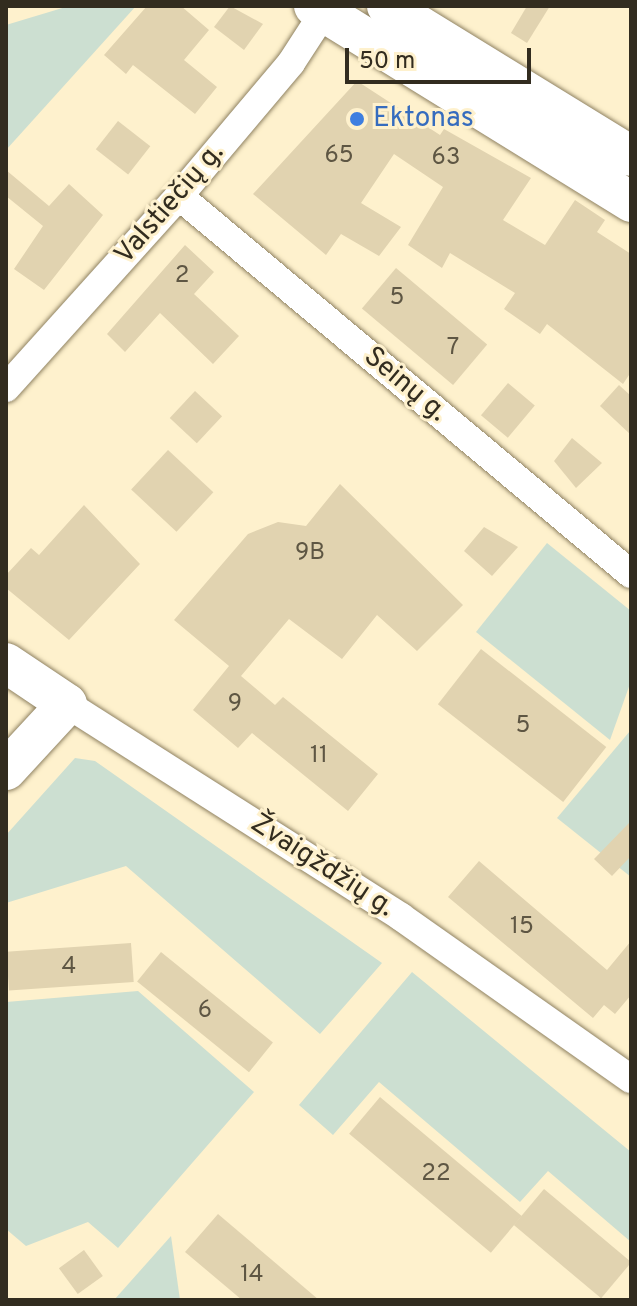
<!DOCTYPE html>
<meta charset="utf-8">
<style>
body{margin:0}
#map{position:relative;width:637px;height:1306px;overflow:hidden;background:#fef1cd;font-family:Overpass,sans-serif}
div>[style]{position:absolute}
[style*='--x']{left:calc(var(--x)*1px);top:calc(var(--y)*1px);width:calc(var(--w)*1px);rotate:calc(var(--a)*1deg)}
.green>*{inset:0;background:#ccdfd1}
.building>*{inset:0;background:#e1d3b0;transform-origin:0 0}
.roads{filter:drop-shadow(0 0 2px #8f8262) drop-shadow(0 0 2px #8f8262)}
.minor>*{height:28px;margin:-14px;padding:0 14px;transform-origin:14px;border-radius:14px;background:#fff}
.secondary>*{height:40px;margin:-20px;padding:0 20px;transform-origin:20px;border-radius:20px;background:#fff}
.dots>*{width:22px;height:22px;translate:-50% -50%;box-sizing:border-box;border:4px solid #fef1cd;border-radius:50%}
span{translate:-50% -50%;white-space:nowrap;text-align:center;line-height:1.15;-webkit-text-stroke:6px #fef1cd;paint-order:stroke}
.number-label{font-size:24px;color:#5e5643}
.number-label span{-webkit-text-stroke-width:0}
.shop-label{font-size:28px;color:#366cbe}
.left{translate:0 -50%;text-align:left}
.street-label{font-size:28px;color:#322c1f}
.frame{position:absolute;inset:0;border:8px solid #322c1f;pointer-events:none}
.scale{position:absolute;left:345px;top:48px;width:186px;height:36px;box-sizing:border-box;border:4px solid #322c1f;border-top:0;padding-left:10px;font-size:24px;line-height:28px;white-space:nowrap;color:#322c1f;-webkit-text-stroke:6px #fef1cd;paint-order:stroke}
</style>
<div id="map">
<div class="green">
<i style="clip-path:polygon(69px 6px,136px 6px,6px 150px,6px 25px)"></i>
<i style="clip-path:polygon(547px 543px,631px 611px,631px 681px,610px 740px,476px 632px)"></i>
<i style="clip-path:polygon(630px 731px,631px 732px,631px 877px,557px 818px)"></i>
<i style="clip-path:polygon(75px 758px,95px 761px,382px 963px,320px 1034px,126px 866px,6px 903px,6px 835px)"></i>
<i style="clip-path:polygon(412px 972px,631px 1152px,631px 1242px,548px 1171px,520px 1202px,379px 1082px,333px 1135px,299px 1105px)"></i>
<i style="clip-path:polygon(138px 991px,254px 1092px,118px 1248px,88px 1222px,26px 1246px,6px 1229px,6px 1002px)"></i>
<i style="clip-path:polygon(171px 1236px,180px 1300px,114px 1300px)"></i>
</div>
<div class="building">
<i style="clip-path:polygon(147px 6px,181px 6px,209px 30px,184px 60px,217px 87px,195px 114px,133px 65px,126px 74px,104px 55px)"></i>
<i style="clip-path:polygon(230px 6px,263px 24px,244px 50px,214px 27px)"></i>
<i style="clip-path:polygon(527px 6px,550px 6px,527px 43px,511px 33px)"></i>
<i style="clip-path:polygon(357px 81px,440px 135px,444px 129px,531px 178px,503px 220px,545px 245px,575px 200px,605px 220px,597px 232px,631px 254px,631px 372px,623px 384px,547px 324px,540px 334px,504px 309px,515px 293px,450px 253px,442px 268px,408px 245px,443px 187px,394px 154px,361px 203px,401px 227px,379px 256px,341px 234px,326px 255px,253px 194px)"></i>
<i style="left:118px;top:121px;width:41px;height:36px;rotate:38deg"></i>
<i style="clip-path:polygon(6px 170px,49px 206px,69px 184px,103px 215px,44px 290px,14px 269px,43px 226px,6px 196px)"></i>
<i style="clip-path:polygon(185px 245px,214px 272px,194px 294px,239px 336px,213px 364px,160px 313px,125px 352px,107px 334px)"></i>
<i style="left:396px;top:268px;width:119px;height:53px;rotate:40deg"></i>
<i style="left:508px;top:383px;width:35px;height:42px;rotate:40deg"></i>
<i style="clip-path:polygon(619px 385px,631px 396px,631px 435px,600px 406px)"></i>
<i style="left:195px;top:391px;width:37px;height:37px;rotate:43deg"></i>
<i style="clip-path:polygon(572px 438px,602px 463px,576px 488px,554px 461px)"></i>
<i style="left:168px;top:450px;width:62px;height:54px;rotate:43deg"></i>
<i style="clip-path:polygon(340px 484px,463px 605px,417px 651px,377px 615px,342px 659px,289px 619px,241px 676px,275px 705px,283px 697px,378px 774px,348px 811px,252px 733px,238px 748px,193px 710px,229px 666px,174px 620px,248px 534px,278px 522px,306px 526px)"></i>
<i style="clip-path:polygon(84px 505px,140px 564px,69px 640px,6px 588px,6px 575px,31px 548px,39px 555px)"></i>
<i style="clip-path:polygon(484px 527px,518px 547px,492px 576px,464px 551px)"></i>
<i style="left:481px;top:649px;width:159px;height:70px;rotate:38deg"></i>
<i style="clip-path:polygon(631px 821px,631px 856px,612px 876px,594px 859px)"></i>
<i style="clip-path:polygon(479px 861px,607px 970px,631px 941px,631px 995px,615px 1014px,604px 1005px,593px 1018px,448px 897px)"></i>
<i style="left:131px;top:943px;width:39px;height:125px;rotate:86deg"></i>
<i style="left:161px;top:952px;width:144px;height:38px;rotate:39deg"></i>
<i style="left:380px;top:1097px;width:185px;height:48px;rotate:40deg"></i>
<i style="left:544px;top:1189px;width:114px;height:47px;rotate:40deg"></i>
<i style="clip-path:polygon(218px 1214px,319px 1300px,242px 1300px,185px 1252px)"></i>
<i style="left:84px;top:1250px;width:32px;height:31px;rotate:54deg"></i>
</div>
<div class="roads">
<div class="minor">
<i style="--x:179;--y:196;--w:589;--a:39.91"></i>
<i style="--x:6;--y:388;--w:258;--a:-48"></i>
<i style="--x:179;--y:196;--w:174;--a:-49.9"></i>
<i style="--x:291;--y:63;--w:61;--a:-57.1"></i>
<i style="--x:67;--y:704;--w:396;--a:32.5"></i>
<i style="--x:401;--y:917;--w:281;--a:35.2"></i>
</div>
<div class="secondary">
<i style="--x:314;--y:6;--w:373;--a:31.7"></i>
<i style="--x:387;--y:6;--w:286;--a:31.6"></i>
<i style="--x:6;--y:663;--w:73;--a:33.9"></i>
<i style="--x:67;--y:704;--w:90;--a:132.7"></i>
</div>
</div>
<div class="dots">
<i style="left:357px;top:119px;background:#3f7fe0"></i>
</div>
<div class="number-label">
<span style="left:339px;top:157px">65</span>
<span style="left:446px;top:159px">63</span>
<span style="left:182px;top:277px">2</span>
<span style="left:397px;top:299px">5</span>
<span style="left:453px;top:349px">7</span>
<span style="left:310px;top:554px">9B</span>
<span style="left:235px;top:705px">9</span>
<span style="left:523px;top:727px">5</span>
<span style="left:319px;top:757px">11</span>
<span style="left:522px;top:928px">15</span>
<span style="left:69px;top:968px">4</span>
<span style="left:205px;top:1012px">6</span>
<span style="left:436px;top:1175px">22</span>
<span style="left:252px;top:1276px">14</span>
</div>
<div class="shop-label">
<span class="left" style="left:373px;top:119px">Ektonas</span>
</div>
<div class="street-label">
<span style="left:170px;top:204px;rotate:-49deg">Valstiečių g.</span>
<span style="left:405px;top:385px;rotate:40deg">Seinų g.</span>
<span style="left:322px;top:866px;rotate:33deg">Žvaigždžių g.</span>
</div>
<div class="frame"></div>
<div class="scale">50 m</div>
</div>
